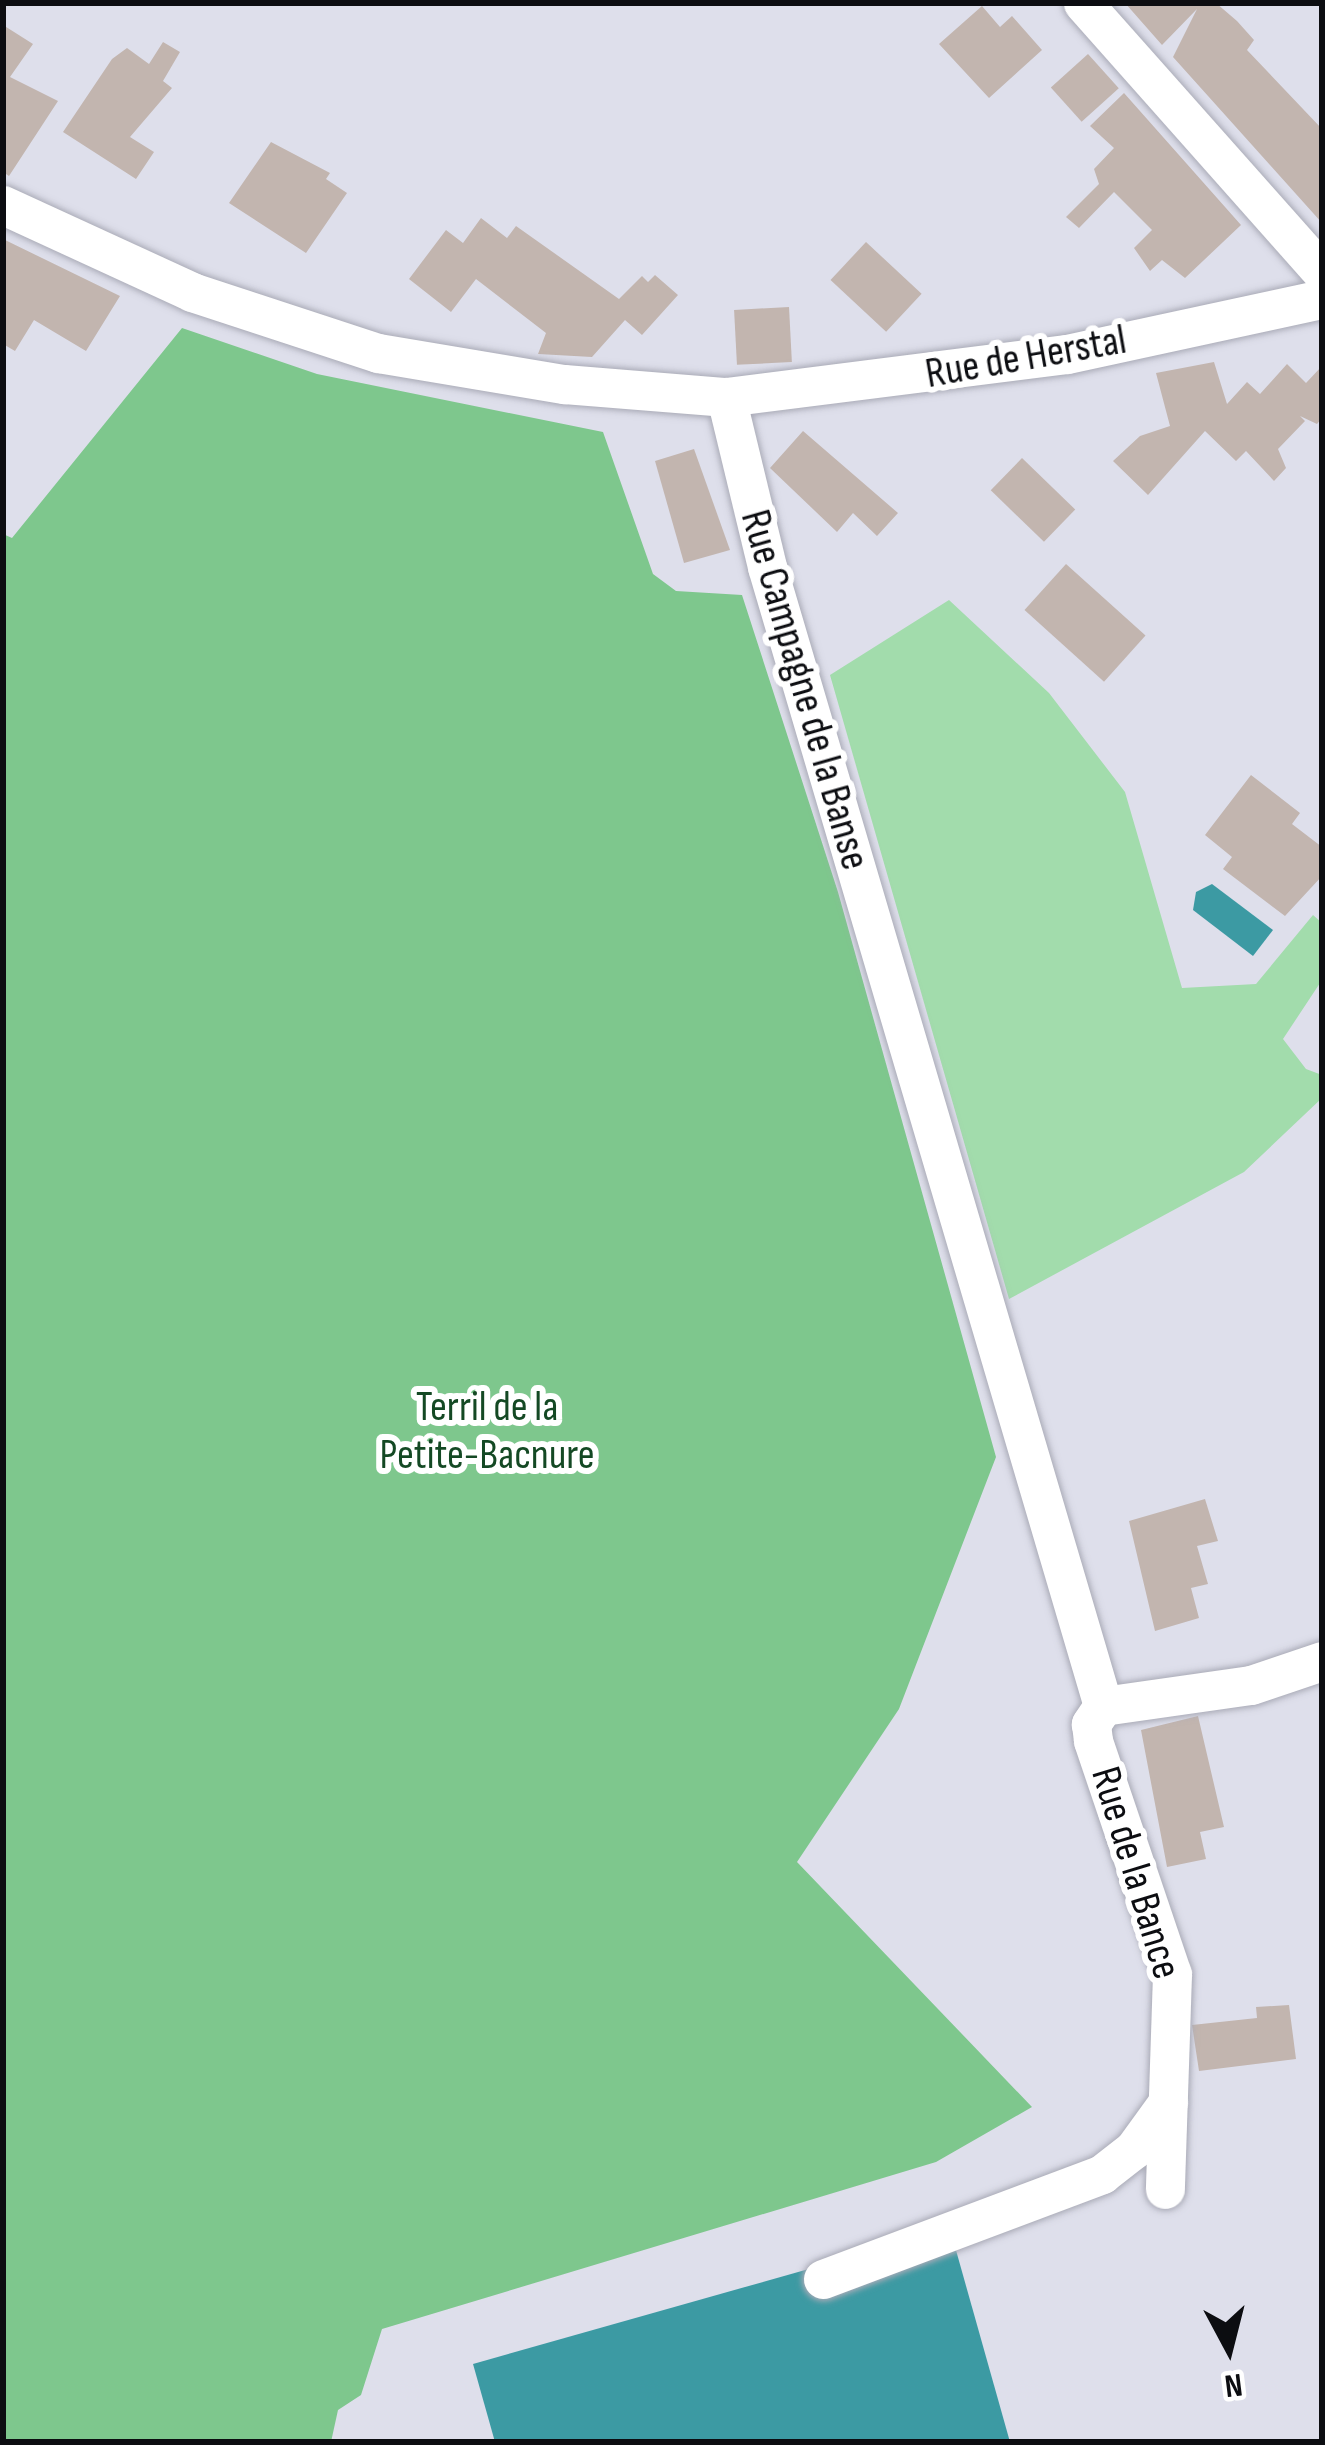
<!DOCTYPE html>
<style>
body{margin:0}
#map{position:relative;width:1325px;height:2445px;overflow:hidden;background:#dedfeb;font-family:"Sofia Sans Condensed",sans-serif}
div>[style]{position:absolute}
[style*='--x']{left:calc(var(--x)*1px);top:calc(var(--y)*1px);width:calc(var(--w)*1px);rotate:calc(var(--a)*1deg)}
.green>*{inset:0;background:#a2dcac}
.forest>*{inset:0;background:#7ec78d}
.water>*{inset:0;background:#3c9aa3}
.building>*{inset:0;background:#c2b5af;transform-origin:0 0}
.roads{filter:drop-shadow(0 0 3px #aaabb7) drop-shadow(0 0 3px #aaabb7)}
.minor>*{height:39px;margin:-19.5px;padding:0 19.5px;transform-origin:19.5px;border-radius:19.5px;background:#fff}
span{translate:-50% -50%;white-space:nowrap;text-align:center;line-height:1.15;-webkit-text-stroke:12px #fff;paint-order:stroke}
.street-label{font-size:42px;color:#0c0d11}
.park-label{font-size:42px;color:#144924}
.frame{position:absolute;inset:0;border:6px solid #0c0d11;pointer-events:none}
.north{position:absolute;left:1169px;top:2289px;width:120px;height:120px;-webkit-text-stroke:9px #fff;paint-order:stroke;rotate:173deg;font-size:33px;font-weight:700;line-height:48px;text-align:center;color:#0c0d11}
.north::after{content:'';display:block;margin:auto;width:42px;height:54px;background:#0c0d11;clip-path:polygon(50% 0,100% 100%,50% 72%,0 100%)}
</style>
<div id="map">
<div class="green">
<i style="clip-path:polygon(949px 600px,1049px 693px,1125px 792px,1182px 988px,1256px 984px,1313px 915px,1322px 923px,1322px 980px,1283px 1039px,1306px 1069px,1322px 1075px,1322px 1098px,1244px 1172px,1009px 1299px,830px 675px)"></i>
</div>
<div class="forest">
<i style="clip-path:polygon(182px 328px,317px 374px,603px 432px,653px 574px,676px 591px,742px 595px,838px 892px,996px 1457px,899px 1709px,797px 1862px,1032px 2107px,936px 2162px,382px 2329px,361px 2395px,338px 2410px,331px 2442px,3px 2442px,3px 534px,12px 538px)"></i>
</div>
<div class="water">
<i style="clip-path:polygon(1212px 884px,1273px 930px,1253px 956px,1193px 910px,1196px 892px)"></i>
<i style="clip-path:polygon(950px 2229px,1010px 2442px,495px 2442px,473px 2364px)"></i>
</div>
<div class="building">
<i style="clip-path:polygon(1125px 3px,1216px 3px,1237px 21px,1254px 40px,1247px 50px,1322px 129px,1322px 223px,1173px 57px,1197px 9px,1162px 45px)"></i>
<i style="clip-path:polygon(982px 6px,1000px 27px,1012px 16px,1042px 50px,989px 98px,939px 44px)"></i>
<i style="clip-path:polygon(3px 25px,33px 44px,10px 77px,58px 101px,9px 176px,3px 172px)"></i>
<i style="clip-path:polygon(163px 42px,180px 52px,163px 81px,172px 88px,130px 137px,154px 152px,136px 179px,63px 132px,112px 59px,127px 48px,149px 64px)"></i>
<i style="left:1088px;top:54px;width:46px;height:50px;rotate:48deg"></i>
<i style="clip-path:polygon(1124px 93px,1241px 225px,1185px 278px,1162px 260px,1150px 271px,1134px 248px,1152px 230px,1114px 192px,1079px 228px,1066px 217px,1099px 184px,1094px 169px,1114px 148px,1090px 126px)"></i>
<i style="clip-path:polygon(271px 142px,330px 173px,326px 179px,347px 193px,306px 253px,229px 203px)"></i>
<i style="clip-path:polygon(481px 218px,507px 238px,516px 226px,619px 299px,642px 276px,648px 282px,655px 275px,678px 295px,642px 335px,625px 320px,592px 357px,538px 354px,546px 333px,476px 279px,451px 312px,409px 279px,446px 230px,463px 243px)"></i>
<i style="clip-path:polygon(3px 239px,120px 296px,86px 351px,34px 320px,15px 351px,3px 344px)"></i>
<i style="left:866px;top:242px;width:76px;height:52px;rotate:43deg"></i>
<i style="left:789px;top:307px;width:55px;height:55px;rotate:87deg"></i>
<i style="clip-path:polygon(1214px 362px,1227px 404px,1247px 382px,1260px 394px,1287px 364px,1306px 383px,1322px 366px,1322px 418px,1317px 424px,1300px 416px,1305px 421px,1278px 449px,1286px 468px,1274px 481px,1246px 451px,1236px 461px,1205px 431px,1148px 495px,1113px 461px,1140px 436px,1170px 426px,1156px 373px)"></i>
<i style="clip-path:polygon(803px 431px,898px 513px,877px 536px,853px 513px,837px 532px,770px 468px)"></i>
<i style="clip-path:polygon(694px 449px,730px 550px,684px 563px,655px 461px)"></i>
<i style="left:1022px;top:458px;width:74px;height:45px;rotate:44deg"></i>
<i style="left:1066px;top:564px;width:107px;height:62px;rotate:42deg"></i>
<i style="clip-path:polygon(1251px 775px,1300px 813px,1292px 824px,1322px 847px,1322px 876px,1285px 916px,1223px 869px,1232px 857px,1205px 835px)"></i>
<i style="clip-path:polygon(1205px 1499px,1218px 1541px,1197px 1546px,1208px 1584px,1191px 1588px,1199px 1618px,1155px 1631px,1129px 1521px)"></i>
<i style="clip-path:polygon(1198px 1716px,1224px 1827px,1200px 1832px,1206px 1859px,1167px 1867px,1141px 1730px)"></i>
<i style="clip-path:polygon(1289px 2005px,1296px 2059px,1199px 2071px,1192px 2025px,1257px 2018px,1256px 2007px)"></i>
</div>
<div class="roads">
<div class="minor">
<i style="--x:1083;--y:3;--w:360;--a:48.4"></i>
<i style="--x:3;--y:205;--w:208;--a:24.7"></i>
<i style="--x:192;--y:292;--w:196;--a:18.2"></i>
<i style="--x:378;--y:353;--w:189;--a:9.5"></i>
<i style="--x:564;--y:384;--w:163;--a:4.6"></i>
<i style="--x:726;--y:397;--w:344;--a:-7.2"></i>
<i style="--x:1067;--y:354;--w:261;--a:-12.2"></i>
<i style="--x:726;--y:397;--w:175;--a:76.4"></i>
<i style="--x:767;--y:567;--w:1188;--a:73.56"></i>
<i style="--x:1103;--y:1706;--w:22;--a:124"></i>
<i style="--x:1091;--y:1724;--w:17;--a:83"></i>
<i style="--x:1093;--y:1741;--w:246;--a:71.3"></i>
<i style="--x:1172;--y:1974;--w:215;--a:91.9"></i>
<i style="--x:1103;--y:1706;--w:149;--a:-8.1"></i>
<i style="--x:1251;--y:1685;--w:75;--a:-18.7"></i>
<i style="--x:823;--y:2279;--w:298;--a:-20.6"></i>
<i style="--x:1102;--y:2174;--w:41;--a:-38"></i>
<i style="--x:1134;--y:2149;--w:58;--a:-54.1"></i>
</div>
</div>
<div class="street-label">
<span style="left:1026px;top:358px;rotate:-10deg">Rue de Herstal</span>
<span style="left:804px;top:690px;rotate:74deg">Rue Campagne de la Banse</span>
<span style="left:1135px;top:1873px;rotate:73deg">Rue de la Bance</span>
</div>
<div class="park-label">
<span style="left:487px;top:1432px">Terril de la<br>Petite-Bacnure</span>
</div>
<div class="frame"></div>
<div class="north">N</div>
</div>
